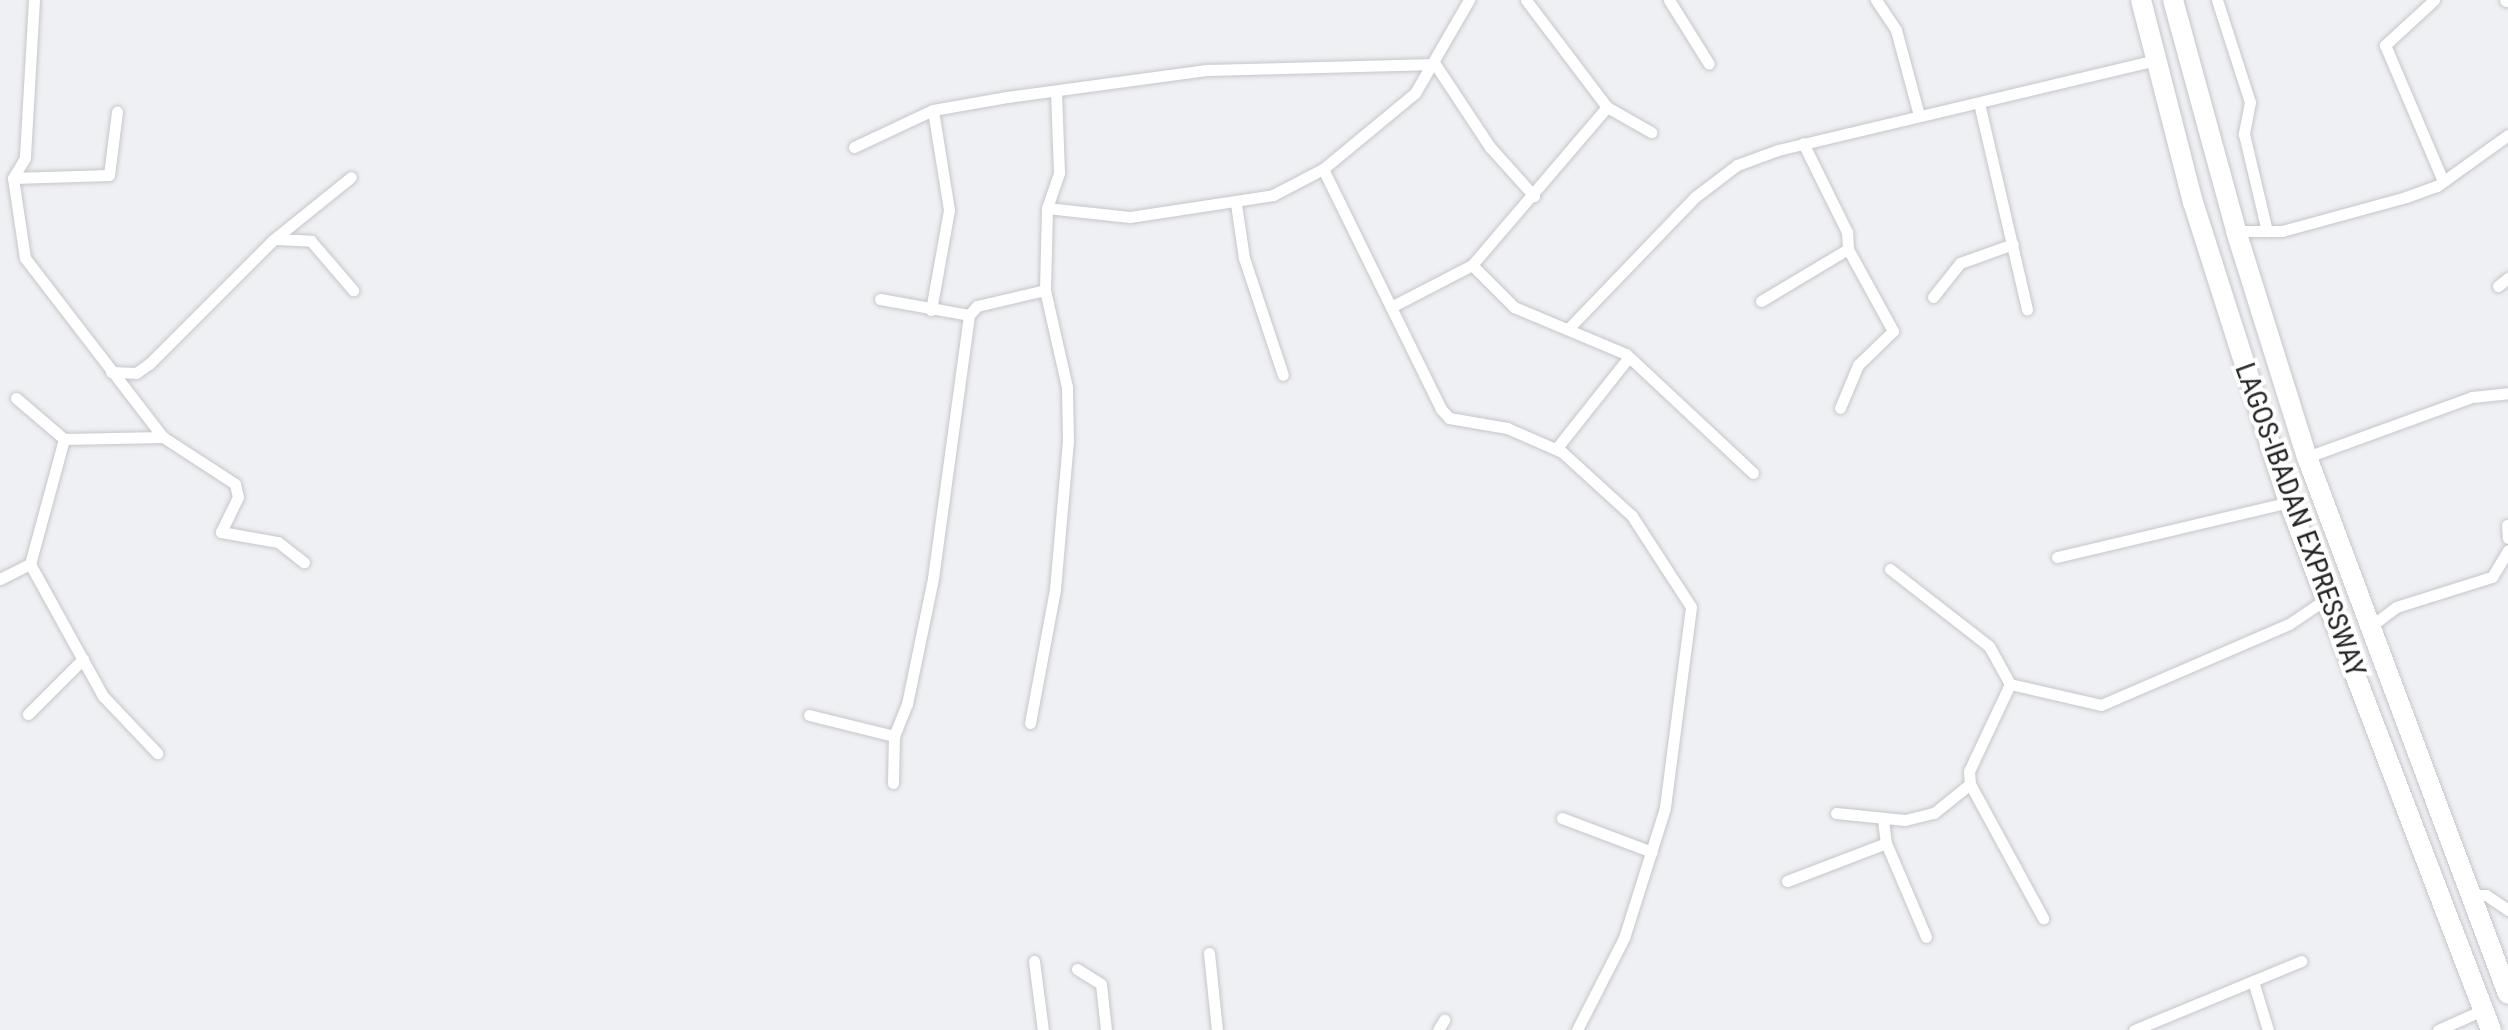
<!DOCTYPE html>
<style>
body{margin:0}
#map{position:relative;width:2508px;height:1030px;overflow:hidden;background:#eff0f3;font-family:"Roboto Condensed",sans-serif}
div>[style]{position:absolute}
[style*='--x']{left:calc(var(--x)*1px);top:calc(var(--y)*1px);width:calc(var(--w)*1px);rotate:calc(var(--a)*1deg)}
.roads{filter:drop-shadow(0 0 2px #c5c6ca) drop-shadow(0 0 2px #c5c6ca)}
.minor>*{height:11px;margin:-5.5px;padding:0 5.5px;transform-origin:5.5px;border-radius:5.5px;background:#fff}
.tertiary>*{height:14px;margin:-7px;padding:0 7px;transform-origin:7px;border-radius:7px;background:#fff}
.motorway>*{height:20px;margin:-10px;padding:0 10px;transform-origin:10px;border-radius:10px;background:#fff}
span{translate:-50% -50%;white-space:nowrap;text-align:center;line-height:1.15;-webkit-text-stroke:8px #fff;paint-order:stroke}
.street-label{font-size:28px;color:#262628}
</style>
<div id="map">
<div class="roads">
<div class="minor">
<i style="--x:34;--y:0;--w:158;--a:93.3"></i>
<i style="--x:25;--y:158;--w:23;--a:121"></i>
<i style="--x:13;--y:178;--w:81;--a:81.5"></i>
<i style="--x:25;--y:258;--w:226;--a:52.4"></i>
<i style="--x:163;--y:437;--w:99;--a:178.8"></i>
<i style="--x:64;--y:439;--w:130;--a:105.2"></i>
<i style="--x:30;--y:564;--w:151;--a:61.1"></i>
<i style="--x:103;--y:696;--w:79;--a:46.5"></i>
<i style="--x:1526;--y:0;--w:134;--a:52.9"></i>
<i style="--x:1607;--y:107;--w:51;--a:29.6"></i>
<i style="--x:1669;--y:0;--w:75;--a:58"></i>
<i style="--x:1876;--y:0;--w:36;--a:56"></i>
<i style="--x:1896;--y:30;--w:88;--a:74.9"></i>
<i style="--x:2217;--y:0;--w:107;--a:72.1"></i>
<i style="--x:2250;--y:102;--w:33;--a:101"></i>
<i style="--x:2244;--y:134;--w:100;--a:76.7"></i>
<i style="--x:2434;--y:0;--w:67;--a:137.4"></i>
<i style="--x:2385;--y:45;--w:148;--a:66.9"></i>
<i style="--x:1979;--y:103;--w:212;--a:76.9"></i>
<i style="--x:854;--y:147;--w:87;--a:-25.1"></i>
<i style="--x:933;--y:110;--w:75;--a:-10"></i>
<i style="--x:1007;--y:97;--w:203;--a:-7.7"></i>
<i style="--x:1208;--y:70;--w:227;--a:-1.5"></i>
<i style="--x:1435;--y:64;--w:100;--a:56.5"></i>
<i style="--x:1490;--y:147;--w:66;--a:48.1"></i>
<i style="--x:1323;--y:169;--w:267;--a:63.8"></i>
<i style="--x:1441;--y:409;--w:12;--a:48"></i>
<i style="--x:1449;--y:418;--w:59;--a:9.8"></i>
<i style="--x:1507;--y:428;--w:60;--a:23.6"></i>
<i style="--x:1562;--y:452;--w:95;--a:42.4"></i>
<i style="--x:1632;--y:516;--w:108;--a:57"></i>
<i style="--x:1691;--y:607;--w:203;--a:97.4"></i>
<i style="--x:1665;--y:808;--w:136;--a:107.5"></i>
<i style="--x:1624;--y:938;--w:103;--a:117.1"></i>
<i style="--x:13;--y:178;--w:96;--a:-1.8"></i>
<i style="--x:109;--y:175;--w:64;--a:-82.8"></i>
<i style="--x:1236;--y:204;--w:55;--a:81.6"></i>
<i style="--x:1244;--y:258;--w:123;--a:71.6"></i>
<i style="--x:1047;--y:208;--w:83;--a:6.2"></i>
<i style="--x:1130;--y:217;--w:145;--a:-8.7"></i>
<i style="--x:1273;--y:195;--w:56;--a:-27.5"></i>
<i style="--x:1323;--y:169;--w:119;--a:-39.6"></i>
<i style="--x:1415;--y:93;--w:108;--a:-59.9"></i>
<i style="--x:2236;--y:231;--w:46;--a:0"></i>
<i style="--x:2282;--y:231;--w:129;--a:-15.3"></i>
<i style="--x:2406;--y:197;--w:33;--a:-20"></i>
<i style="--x:2437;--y:186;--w:87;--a:-35.7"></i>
<i style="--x:277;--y:239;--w:34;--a:3"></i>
<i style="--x:311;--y:241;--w:65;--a:49.4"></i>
<i style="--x:1472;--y:265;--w:59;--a:45"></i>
<i style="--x:1514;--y:307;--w:121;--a:22.8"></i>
<i style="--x:1626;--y:354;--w:174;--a:43.1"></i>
<i style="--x:2498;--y:286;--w:13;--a:-39"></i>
<i style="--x:1933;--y:297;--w:43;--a:-51.5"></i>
<i style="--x:1960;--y:263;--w:56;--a:-19.7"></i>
<i style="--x:880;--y:299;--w:90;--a:10.2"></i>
<i style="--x:1761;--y:301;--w:101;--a:-30.9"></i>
<i style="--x:1848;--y:249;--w:17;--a:-93"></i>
<i style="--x:1847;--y:232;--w:99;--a:-116.3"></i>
<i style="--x:1391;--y:307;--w:91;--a:-27.4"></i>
<i style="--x:1472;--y:265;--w:208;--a:-49.5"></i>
<i style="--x:931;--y:310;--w:102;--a:-79.8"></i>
<i style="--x:949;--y:210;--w:101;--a:-99.1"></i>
<i style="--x:1568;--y:329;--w:183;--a:-46.1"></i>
<i style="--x:1695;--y:197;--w:53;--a:-37.3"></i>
<i style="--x:1737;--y:165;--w:44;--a:-20.1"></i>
<i style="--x:1778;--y:150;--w:388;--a:-13.4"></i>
<i style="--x:111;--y:372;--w:25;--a:2"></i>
<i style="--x:136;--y:373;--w:16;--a:-35"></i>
<i style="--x:149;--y:364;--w:175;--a:-45"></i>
<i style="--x:273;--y:240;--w:100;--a:-38.9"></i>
<i style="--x:16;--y:398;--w:63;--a:40.5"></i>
<i style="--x:1840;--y:408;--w:47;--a:-67.3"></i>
<i style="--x:1858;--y:365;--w:49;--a:-44.2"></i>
<i style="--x:1893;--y:331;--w:94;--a:-118.8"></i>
<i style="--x:163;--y:437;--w:86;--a:33.1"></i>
<i style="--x:235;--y:484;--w:13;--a:77"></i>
<i style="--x:238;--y:497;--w:39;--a:116"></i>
<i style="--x:221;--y:532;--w:58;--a:10"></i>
<i style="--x:278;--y:542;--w:33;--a:38"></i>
<i style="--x:1556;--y:449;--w:117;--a:-51.6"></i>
<i style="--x:2307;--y:457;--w:176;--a:-20"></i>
<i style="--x:2472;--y:397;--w:36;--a:-6"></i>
<i style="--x:2507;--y:525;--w:13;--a:86"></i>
<i style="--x:2057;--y:557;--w:238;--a:-13.3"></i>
<i style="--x:1890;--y:569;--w:125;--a:37.9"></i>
<i style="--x:1989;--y:646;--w:43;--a:61.1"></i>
<i style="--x:0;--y:579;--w:34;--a:-27"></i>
<i style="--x:2371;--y:626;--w:31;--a:-37"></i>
<i style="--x:2396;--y:607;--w:101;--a:-17.4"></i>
<i style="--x:2492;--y:577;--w:31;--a:-59"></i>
<i style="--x:2010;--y:684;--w:93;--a:13"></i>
<i style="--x:2101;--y:705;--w:205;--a:-23.3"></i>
<i style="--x:2289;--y:624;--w:45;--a:-34"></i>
<i style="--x:2010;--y:684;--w:96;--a:115.2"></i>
<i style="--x:1969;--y:771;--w:13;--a:86"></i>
<i style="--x:1970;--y:784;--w:153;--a:61.4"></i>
<i style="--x:28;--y:714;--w:78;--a:-45"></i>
<i style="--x:809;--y:715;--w:88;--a:13.9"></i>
<i style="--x:1030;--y:723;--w:136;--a:-79.4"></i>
<i style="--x:1055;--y:589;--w:149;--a:-85"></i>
<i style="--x:1068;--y:441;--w:54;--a:-91.1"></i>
<i style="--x:1067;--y:387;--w:99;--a:-102.8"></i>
<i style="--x:1045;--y:290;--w:82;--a:-88.6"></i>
<i style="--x:1047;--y:208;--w:37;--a:-71"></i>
<i style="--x:1059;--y:173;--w:80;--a:-92.1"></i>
<i style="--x:893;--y:783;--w:47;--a:-88.8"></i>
<i style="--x:894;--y:736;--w:35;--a:-68"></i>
<i style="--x:907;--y:704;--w:129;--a:-78.3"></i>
<i style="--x:933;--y:578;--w:265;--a:-82.2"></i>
<i style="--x:969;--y:315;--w:12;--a:-48"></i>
<i style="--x:977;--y:306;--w:70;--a:-13.2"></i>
<i style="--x:1836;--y:813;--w:69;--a:5.8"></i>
<i style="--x:1905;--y:820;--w:30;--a:-14"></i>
<i style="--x:1934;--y:813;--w:46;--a:-38.9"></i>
<i style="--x:1562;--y:818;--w:96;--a:20.7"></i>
<i style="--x:1883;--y:820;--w:23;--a:83"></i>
<i style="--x:1886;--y:843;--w:102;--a:66.9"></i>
<i style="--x:1787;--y:881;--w:106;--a:-21"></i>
<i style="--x:2470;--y:895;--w:16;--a:0"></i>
<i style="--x:2486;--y:895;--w:27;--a:34"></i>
<i style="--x:1209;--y:953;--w:77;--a:84.1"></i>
<i style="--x:1034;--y:961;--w:70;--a:82.6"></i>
<i style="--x:1077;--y:969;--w:28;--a:32"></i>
<i style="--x:1101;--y:984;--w:46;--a:83.8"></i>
<i style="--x:2253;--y:981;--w:51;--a:73"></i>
<i style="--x:1438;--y:1030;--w:12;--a:-59"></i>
<i style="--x:2134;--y:1030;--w:181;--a:-22.4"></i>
<i style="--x:2438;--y:1030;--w:49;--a:-24"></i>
</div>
<div class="tertiary">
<i style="--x:2507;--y:0;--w:1;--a:0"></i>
</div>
<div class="motorway">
<i style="--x:2141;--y:0;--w:209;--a:75.6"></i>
<i style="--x:2193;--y:202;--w:315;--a:72.3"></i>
<i style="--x:2289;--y:502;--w:565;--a:69.06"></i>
<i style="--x:2173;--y:0;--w:239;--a:74.7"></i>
<i style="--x:2236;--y:231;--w:237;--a:72.6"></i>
<i style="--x:2307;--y:457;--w:573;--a:69.48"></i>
</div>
</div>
<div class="street-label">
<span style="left:2300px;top:520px;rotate:70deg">LAGOS-IBADAN EXPRESSWAY</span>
</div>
</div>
